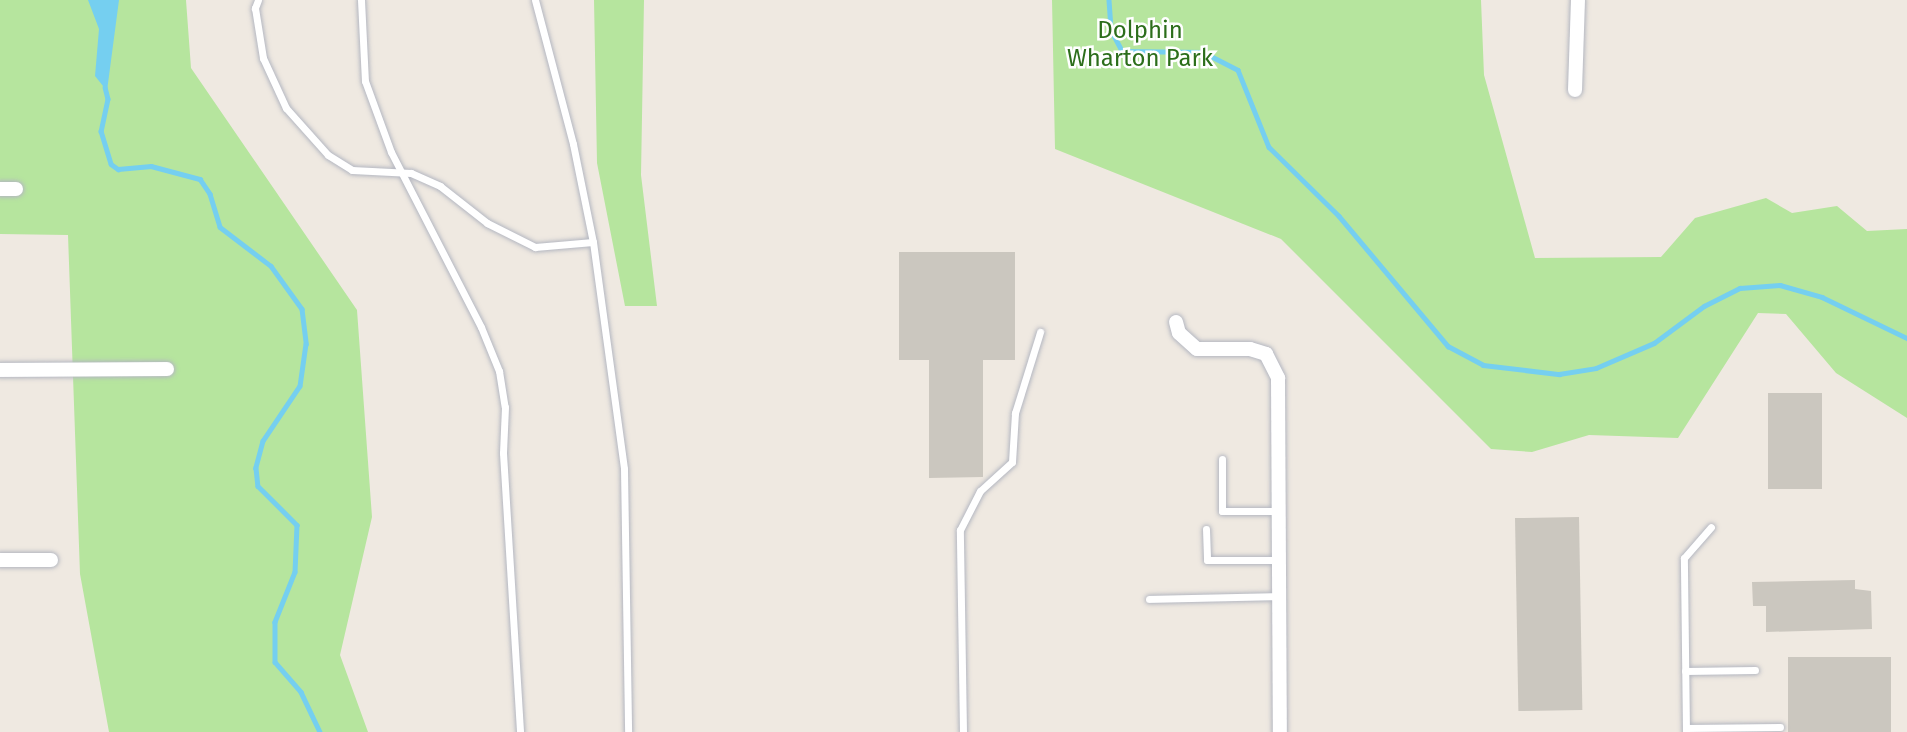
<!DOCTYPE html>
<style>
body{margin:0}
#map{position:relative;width:1907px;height:732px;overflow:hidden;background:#efe9e1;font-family:"Fira Sans",sans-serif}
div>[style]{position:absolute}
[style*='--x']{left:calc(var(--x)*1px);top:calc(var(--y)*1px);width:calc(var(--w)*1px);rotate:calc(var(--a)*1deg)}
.green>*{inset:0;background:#b6e59e}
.water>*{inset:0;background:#75cff0}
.stream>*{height:4.5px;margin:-2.25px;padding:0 2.25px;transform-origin:2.25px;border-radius:2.25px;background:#75cff0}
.building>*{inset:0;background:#cbc7bf;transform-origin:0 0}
.roads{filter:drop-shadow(0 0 2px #b4b7c1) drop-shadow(0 0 2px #b4b7c1)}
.lane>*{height:7px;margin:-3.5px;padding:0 3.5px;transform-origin:3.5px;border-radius:3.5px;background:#fff}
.street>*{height:14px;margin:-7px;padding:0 7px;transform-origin:7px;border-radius:7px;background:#fff}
span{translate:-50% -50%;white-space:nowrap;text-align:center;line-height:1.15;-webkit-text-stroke:5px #fff;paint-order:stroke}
.park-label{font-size:24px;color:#2c6e1b}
</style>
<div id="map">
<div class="green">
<i style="clip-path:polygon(0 0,186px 0,191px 68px,357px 310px,372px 517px,340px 655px,368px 732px,109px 732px,80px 574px,68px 235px,0 234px)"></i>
<i style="clip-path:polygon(594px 0,644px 0,641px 175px,657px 306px,625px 306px,597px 163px)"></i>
<i style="clip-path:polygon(1052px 0,1481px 0,1484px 75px,1535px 258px,1661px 257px,1695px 218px,1766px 198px,1792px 213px,1837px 206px,1867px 231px,1907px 229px,1907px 418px,1836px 373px,1786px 314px,1758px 313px,1678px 438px,1589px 435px,1532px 452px,1491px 449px,1281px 239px,1055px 149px)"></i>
</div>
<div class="water">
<i style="clip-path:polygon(88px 0,119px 0,107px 91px,95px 76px,99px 29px)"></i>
</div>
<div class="stream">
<i style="--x:1109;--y:0;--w:30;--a:86"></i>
<i style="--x:1111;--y:30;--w:24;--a:62"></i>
<i style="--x:1122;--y:51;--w:81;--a:0.7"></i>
<i style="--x:1203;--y:52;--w:39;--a:27"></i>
<i style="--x:1238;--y:70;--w:83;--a:68.1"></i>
<i style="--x:1269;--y:147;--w:98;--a:44.6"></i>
<i style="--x:1339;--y:216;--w:170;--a:50"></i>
<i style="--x:1448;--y:346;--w:40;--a:28"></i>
<i style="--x:1483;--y:365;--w:77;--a:6.8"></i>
<i style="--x:1559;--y:374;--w:37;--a:-9"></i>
<i style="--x:1596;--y:368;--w:63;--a:-23.3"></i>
<i style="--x:1654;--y:343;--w:62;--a:-36.5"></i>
<i style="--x:1704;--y:306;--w:40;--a:-26.6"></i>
<i style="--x:1740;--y:288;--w:40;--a:-4.3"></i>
<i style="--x:1780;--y:285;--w:44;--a:15.9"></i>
<i style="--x:1822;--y:297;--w:94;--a:25.8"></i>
<i style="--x:105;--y:87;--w:12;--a:76"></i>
<i style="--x:108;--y:99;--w:33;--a:102"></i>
<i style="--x:101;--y:131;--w:34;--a:73"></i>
<i style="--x:111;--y:164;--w:9;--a:36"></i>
<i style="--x:118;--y:169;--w:33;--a:-5"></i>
<i style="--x:151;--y:166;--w:51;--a:14.9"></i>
<i style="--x:200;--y:179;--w:18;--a:56"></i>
<i style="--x:210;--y:194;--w:34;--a:73"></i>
<i style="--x:220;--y:227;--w:64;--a:37.4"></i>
<i style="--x:271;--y:266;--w:53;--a:54.2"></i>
<i style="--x:302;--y:309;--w:35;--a:83"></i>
<i style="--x:306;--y:344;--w:42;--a:98.1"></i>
<i style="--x:300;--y:386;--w:66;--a:123.9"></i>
<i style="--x:263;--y:441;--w:28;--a:105"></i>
<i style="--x:256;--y:468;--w:18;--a:84"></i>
<i style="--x:258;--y:486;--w:55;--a:45"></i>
<i style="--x:297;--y:525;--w:47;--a:92.4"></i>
<i style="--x:295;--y:572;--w:54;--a:111.8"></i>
<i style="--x:275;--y:622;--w:40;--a:90"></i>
<i style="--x:275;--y:662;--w:40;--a:49"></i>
<i style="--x:301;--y:692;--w:44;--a:64.6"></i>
</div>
<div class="building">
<i style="clip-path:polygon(899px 252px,1015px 252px,1015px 360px,983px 360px,983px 477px,929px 478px,929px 360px,899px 360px)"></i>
<i style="left:1768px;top:393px;width:54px;height:96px"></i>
<i style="left:1579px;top:517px;width:193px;height:64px;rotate:89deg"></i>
<i style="clip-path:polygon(1855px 580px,1855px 589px,1871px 591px,1872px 629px,1766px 632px,1766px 606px,1753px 606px,1752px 582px)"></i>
<i style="left:1891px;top:657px;width:75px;height:103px;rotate:90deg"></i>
</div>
<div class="roads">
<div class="lane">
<i style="--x:258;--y:0;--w:9;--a:111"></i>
<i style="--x:255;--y:8;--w:51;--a:80.9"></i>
<i style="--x:263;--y:58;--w:55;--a:65.3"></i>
<i style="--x:286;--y:108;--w:63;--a:48.2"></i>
<i style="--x:328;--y:155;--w:28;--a:32"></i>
<i style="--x:352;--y:170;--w:59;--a:2.9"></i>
<i style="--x:411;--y:173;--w:32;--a:24"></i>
<i style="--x:440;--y:186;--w:60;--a:38.2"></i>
<i style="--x:487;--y:223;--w:54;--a:26.6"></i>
<i style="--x:535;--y:247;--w:58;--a:-4.9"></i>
<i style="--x:361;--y:0;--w:81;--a:87.2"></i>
<i style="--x:365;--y:81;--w:76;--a:69.9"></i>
<i style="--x:391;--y:152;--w:197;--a:62.8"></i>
<i style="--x:481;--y:327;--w:48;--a:67.8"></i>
<i style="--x:499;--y:371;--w:36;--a:81"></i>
<i style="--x:505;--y:407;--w:46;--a:92.5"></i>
<i style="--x:503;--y:453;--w:280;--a:86.5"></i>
<i style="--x:535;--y:0;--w:149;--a:75.2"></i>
<i style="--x:573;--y:144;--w:100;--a:78.5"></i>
<i style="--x:593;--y:242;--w:229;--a:82.2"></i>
<i style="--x:624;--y:469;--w:263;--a:89.1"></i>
<i style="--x:1222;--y:459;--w:52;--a:90"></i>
<i style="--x:1222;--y:511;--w:56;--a:0"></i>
<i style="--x:1206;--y:529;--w:31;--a:88"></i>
<i style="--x:1207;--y:560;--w:71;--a:0"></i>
<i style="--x:1149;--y:599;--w:130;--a:-1.3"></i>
<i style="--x:1685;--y:671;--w:70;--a:-0.8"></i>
<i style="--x:1686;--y:728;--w:94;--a:-0.6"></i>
<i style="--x:963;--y:732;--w:202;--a:-90.9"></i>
<i style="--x:960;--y:530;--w:44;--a:-62.9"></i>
<i style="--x:980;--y:491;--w:43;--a:-42.2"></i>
<i style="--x:1012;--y:462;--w:49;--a:-86.5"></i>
<i style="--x:1015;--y:413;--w:85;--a:-72.8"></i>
<i style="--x:1686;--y:732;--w:174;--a:-90.7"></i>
<i style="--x:1684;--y:558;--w:41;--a:-48.9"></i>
</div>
<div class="street">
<i style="--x:1575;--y:90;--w:90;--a:-88.1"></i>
<i style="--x:0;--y:189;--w:16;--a:0"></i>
<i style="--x:1176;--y:322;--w:11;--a:75"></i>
<i style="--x:1179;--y:333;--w:24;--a:42"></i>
<i style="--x:1197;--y:349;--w:53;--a:0"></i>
<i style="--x:1250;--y:349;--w:17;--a:17"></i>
<i style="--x:1266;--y:354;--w:27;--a:63"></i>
<i style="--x:1278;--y:378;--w:354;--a:89.7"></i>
<i style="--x:0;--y:370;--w:167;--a:-0.3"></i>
<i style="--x:0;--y:560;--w:51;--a:0"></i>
</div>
</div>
<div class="park-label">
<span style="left:1140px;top:45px">Dolphin<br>Wharton Park</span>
</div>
</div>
